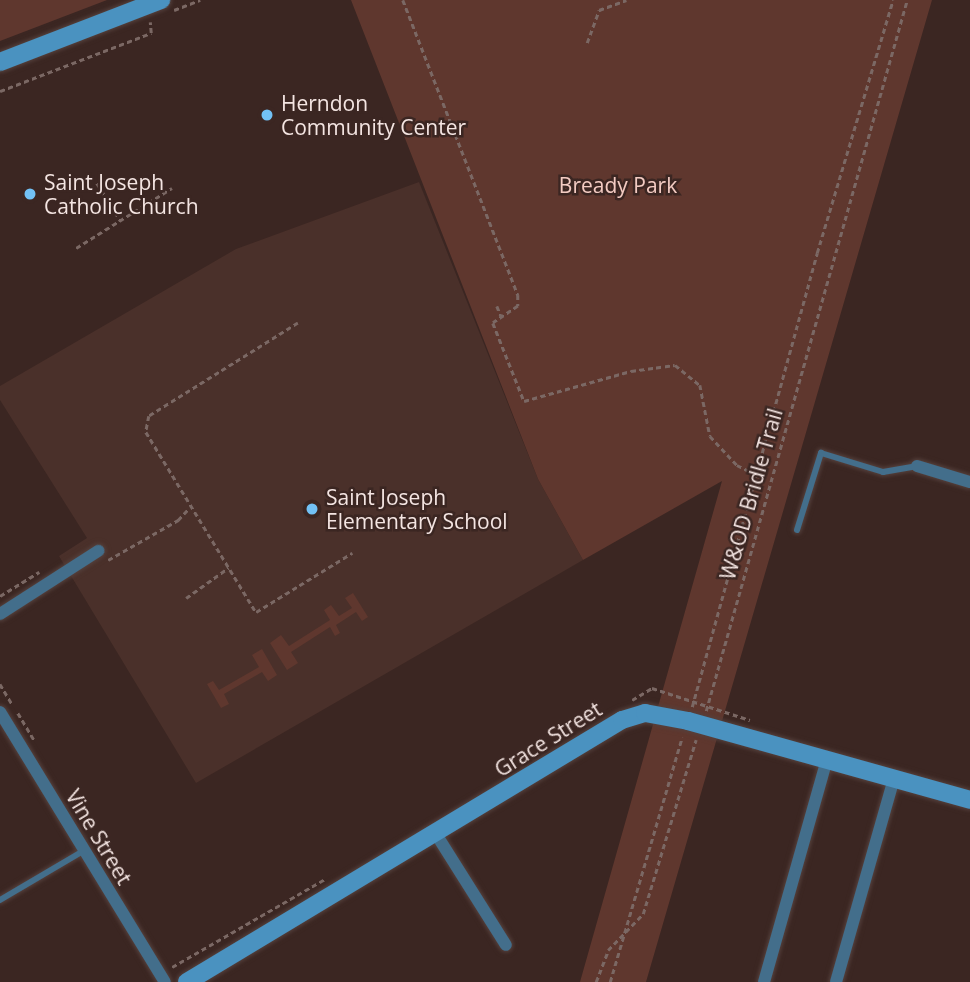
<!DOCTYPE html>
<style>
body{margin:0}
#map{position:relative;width:970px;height:982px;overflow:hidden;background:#3b2622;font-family:"Open Sans",sans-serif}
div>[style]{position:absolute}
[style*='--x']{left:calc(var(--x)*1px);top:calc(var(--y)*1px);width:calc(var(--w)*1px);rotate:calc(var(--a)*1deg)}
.built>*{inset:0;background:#4a302a}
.green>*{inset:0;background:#5f372e}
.path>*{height:2.5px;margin-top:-1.25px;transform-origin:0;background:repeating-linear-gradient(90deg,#7b6864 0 5px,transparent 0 8.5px)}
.roads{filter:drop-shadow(0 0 2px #55413d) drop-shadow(0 0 2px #55413d)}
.lane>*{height:6px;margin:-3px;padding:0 3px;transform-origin:3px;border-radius:3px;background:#436e8b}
.street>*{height:12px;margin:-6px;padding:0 6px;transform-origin:6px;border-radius:6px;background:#436e8b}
.secondary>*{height:18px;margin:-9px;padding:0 9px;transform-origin:9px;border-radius:9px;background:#4a92c0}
.dots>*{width:19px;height:19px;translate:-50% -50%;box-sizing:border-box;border:4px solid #3b2622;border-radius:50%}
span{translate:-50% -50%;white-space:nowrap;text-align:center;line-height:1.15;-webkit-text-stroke:5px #3b2622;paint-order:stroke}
.poi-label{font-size:21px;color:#f4e5e2}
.left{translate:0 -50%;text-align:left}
.park-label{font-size:21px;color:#f3cbc2}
.street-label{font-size:21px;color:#f4e5e2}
</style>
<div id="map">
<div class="built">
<i style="clip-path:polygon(419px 182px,538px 479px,583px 560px,196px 783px,59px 556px,87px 538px,0 400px,0 386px,236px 249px)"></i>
</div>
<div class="green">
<i style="clip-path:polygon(0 0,107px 0,0 41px)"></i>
<i style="clip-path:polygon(351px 0,932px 0,646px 982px,580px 982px,722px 481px,583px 560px,538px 479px)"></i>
<i style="clip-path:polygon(353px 593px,368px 617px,362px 621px,356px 612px,336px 625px,340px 633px,335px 636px,330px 627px,291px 652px,298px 663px,287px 670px,270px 643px,281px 635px,289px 646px,330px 620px,324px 610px,331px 605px,339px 616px,352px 608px,345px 598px)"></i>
<i style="clip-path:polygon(262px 649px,277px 675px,268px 681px,262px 672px,224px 694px,229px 704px,221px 708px,207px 684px,213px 681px,219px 690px,259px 667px,252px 655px)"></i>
</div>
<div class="path">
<i style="--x:403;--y:0;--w:317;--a:68.7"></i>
<i style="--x:518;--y:295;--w:11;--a:90"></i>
<i style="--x:518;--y:306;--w:30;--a:146"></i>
<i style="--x:493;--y:323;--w:84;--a:68.3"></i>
<i style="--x:524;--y:401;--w:111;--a:-15.7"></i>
<i style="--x:631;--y:371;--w:44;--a:-7.8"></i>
<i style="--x:675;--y:365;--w:32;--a:39"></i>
<i style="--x:700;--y:385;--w:52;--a:78.9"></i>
<i style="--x:710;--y:436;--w:40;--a:47"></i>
<i style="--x:737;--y:465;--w:22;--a:27"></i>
<i style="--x:174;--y:10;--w:28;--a:-21"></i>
<i style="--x:587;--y:43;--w:35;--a:-70"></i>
<i style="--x:599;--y:10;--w:29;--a:-20"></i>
<i style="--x:0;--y:91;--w:162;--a:-21"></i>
<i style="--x:151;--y:33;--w:11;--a:-95"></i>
<i style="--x:97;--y:183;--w:44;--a:58.1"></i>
<i style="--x:76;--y:248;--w:113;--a:-32"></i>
<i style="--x:497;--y:306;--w:11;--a:68"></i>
<i style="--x:298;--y:323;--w:176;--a:148"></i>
<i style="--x:149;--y:416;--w:16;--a:101"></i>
<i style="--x:146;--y:432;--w:211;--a:58.6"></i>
<i style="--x:256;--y:612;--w:113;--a:-31.6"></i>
<i style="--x:108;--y:560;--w:81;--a:-29.7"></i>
<i style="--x:178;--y:520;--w:16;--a:-47"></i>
<i style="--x:0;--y:596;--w:46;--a:-31.6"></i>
<i style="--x:186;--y:598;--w:52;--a:-35.5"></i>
<i style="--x:0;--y:684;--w:23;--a:59"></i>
<i style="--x:632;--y:700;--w:23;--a:-31"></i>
<i style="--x:652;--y:688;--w:103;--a:18.1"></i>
<i style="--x:692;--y:707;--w:471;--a:-74.6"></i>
<i style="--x:817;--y:253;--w:264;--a:-73.3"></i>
<i style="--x:706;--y:711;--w:739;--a:-74.21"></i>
<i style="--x:18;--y:713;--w:31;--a:59"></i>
<i style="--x:172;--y:967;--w:177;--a:-29.9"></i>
<i style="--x:596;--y:982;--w:34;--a:-69"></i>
<i style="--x:608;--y:950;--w:50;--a:-45.8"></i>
<i style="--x:643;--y:914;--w:182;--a:-73.1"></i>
<i style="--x:610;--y:982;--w:255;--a:-73.6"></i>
</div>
<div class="roads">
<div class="lane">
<i style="--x:797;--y:530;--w:81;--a:-72.7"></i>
<i style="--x:821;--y:453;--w:65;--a:17"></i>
<i style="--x:883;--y:472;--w:35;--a:-10"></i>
<i style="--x:0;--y:900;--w:99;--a:-30.5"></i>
</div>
<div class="street">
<i style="--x:917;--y:466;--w:55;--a:16.8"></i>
<i style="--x:0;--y:614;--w:117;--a:-32.7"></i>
<i style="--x:0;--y:712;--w:316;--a:58.6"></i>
<i style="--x:436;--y:834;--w:131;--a:57.8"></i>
<i style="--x:764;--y:982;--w:231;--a:-74.2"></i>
<i style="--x:836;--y:982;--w:211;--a:-74.1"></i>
</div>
<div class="secondary">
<i style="--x:0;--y:62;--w:173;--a:-21.1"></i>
<i style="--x:187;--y:982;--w:508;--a:-31.06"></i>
<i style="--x:622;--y:720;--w:24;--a:-17"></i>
<i style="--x:645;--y:713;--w:44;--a:10.5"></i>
<i style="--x:688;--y:721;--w:293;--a:15.6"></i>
</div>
</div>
<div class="dots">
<i style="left:267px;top:115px;background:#72c1f5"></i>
<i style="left:30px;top:194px;background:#72c1f5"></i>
<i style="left:312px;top:509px;background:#72c1f5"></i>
</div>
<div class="poi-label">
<span class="left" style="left:281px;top:115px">Herndon<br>Community Center</span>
<span class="left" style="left:44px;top:194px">Saint Joseph<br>Catholic Church</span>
<span class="left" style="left:326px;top:509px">Saint Joseph<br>Elementary School</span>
</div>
<div class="park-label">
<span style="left:618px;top:185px">Bready Park</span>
</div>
<div class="street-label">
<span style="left:751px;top:494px;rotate:-74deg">W&amp;OD Bridle Trail</span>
<span style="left:548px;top:739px;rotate:-32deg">Grace Street</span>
<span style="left:99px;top:837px;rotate:59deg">Vine Street</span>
</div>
</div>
